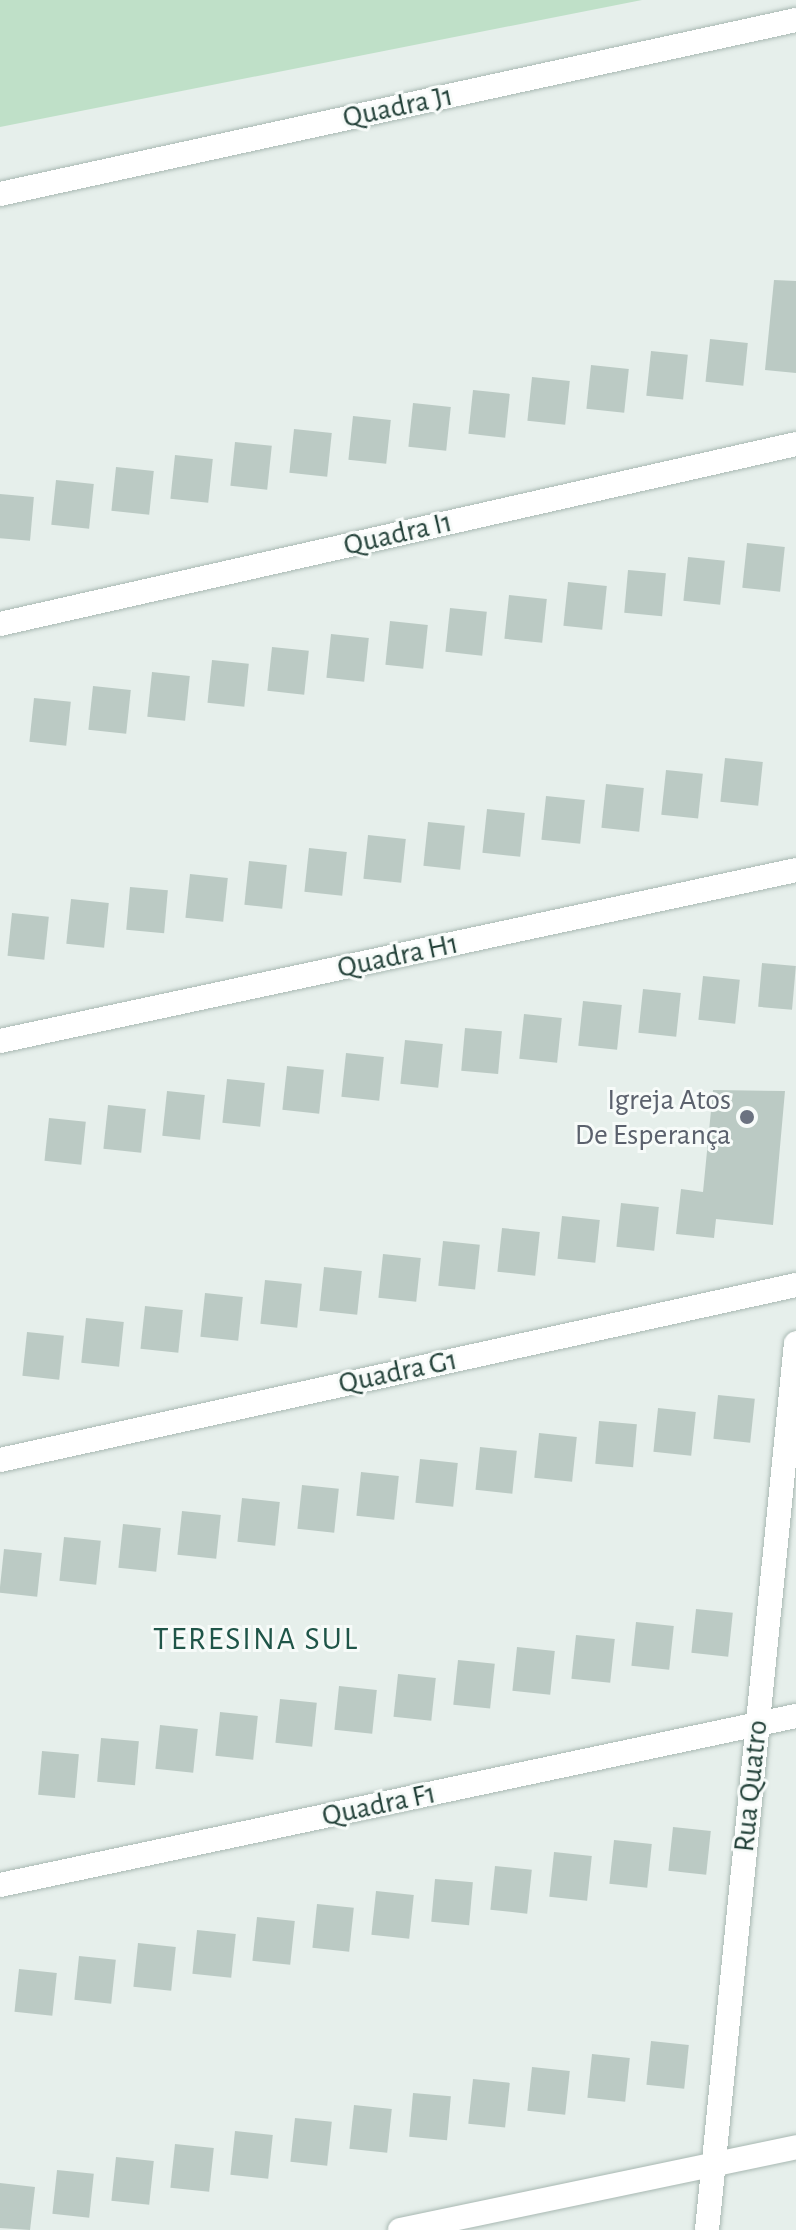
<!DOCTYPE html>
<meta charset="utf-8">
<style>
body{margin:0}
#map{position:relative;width:796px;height:2230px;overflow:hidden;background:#e6efeb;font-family:"Alegreya Sans",sans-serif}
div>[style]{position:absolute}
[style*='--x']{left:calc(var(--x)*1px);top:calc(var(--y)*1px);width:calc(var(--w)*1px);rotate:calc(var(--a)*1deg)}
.green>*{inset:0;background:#bfe0c8}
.building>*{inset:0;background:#bbcac4;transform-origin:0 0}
.roads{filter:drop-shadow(0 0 2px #a8b8b2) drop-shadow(0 0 2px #a8b8b2)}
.minor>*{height:24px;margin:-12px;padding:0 12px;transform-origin:12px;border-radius:12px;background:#fff}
.dots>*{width:22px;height:22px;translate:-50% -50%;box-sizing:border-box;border:4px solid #f7fbf9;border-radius:50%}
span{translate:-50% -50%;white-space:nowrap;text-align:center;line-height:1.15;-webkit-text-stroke:6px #f7fbf9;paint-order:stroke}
.street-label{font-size:30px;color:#24423a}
.worship-label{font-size:30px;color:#5b616d}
.right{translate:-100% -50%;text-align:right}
.neighbourhood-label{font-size:32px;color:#1f5548;letter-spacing:2px}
</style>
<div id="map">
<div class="green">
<i style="clip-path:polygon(0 0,642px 0,0 127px)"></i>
</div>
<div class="building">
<i style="clip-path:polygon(774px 280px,796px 281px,796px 373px,765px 370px)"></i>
<i style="left:710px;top:339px;width:38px;height:43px;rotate:6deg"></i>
<i style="left:651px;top:351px;width:37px;height:45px;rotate:6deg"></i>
<i style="left:591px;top:365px;width:38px;height:44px;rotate:6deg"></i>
<i style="left:532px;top:377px;width:38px;height:44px;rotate:6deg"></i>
<i style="left:473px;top:390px;width:37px;height:44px;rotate:6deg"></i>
<i style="left:413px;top:403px;width:38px;height:44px;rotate:6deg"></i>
<i style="left:353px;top:416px;width:38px;height:44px;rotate:6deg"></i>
<i style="left:294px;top:429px;width:38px;height:44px;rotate:6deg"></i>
<i style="left:235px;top:442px;width:37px;height:44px;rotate:6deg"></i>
<i style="left:175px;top:455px;width:38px;height:44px;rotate:6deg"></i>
<i style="left:116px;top:467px;width:38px;height:44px;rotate:6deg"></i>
<i style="left:56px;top:480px;width:38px;height:45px;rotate:6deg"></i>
<i style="left:0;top:494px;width:34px;height:44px;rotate:5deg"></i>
<i style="left:747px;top:543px;width:38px;height:45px;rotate:6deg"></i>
<i style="left:688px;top:557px;width:37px;height:44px;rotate:6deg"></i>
<i style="left:628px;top:570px;width:38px;height:43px;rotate:5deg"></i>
<i style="left:568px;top:582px;width:39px;height:44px;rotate:6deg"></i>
<i style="left:509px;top:595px;width:38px;height:44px;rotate:6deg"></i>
<i style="left:450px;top:608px;width:37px;height:44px;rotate:6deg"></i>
<i style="left:390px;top:621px;width:38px;height:44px;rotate:6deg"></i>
<i style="left:331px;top:634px;width:38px;height:44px;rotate:6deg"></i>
<i style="left:272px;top:647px;width:37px;height:44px;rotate:6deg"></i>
<i style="left:212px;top:660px;width:37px;height:43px;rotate:6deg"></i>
<i style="left:152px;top:672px;width:38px;height:45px;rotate:6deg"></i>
<i style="left:93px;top:686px;width:38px;height:44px;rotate:6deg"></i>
<i style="left:34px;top:698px;width:37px;height:44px;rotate:6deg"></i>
<i style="left:725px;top:758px;width:38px;height:44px;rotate:6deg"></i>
<i style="left:666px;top:770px;width:37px;height:45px;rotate:6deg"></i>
<i style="left:606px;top:784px;width:38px;height:44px;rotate:6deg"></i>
<i style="left:546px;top:796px;width:39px;height:44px;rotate:6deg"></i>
<i style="left:487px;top:809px;width:38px;height:44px;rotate:6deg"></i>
<i style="left:428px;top:822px;width:37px;height:44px;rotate:6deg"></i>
<i style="left:368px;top:835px;width:38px;height:44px;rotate:6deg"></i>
<i style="left:309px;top:848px;width:38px;height:44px;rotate:6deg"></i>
<i style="left:249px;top:861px;width:38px;height:44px;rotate:6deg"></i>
<i style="left:190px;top:874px;width:38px;height:44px;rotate:6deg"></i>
<i style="left:130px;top:887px;width:38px;height:43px;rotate:5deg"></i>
<i style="left:71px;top:899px;width:38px;height:45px;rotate:6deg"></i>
<i style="left:12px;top:913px;width:37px;height:43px;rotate:6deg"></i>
<i style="left:762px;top:963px;width:34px;height:44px;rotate:5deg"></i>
<i style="left:703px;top:976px;width:37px;height:44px;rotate:6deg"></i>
<i style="left:643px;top:989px;width:38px;height:44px;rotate:6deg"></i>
<i style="left:583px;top:1001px;width:39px;height:45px;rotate:6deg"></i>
<i style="left:524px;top:1014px;width:38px;height:45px;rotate:6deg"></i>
<i style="left:465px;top:1028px;width:37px;height:43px;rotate:5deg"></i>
<i style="left:405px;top:1040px;width:38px;height:44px;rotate:6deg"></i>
<i style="left:346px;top:1053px;width:38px;height:44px;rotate:6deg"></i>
<i style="left:287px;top:1066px;width:37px;height:44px;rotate:6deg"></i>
<i style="left:227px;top:1079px;width:38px;height:44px;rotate:6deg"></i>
<i style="clip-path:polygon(713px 1090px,785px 1091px,773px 1225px,716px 1219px,714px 1238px,676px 1234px,681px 1189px,703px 1192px)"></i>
<i style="left:167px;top:1091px;width:38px;height:45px;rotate:6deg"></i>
<i style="left:108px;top:1105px;width:38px;height:44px;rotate:6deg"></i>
<i style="left:49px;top:1118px;width:37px;height:43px;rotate:6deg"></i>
<i style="left:621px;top:1203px;width:38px;height:44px;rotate:6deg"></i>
<i style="left:562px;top:1216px;width:38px;height:43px;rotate:6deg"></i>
<i style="left:502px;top:1228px;width:38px;height:44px;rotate:6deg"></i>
<i style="left:443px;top:1241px;width:37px;height:45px;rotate:6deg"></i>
<i style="left:383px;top:1254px;width:38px;height:44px;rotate:6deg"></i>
<i style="left:324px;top:1267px;width:38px;height:44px;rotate:6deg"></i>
<i style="left:265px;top:1280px;width:37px;height:44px;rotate:6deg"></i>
<i style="left:205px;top:1293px;width:38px;height:44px;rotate:6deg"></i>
<i style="left:145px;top:1306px;width:38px;height:43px;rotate:6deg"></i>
<i style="left:86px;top:1318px;width:38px;height:45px;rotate:6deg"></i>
<i style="left:27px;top:1332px;width:37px;height:44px;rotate:6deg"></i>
<i style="left:718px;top:1395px;width:37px;height:44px;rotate:6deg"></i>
<i style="left:658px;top:1408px;width:38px;height:44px;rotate:6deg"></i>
<i style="left:599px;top:1421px;width:38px;height:43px;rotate:5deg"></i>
<i style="left:539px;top:1433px;width:38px;height:45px;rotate:6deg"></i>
<i style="left:480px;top:1447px;width:37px;height:43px;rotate:6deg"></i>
<i style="left:420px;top:1459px;width:38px;height:44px;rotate:6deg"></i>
<i style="left:361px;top:1472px;width:38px;height:44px;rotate:6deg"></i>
<i style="left:302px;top:1485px;width:37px;height:44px;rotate:6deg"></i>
<i style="left:242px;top:1498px;width:38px;height:44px;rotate:6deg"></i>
<i style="left:182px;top:1511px;width:39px;height:44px;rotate:6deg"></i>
<i style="left:123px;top:1524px;width:38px;height:44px;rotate:6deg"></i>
<i style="left:64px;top:1537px;width:37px;height:44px;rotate:6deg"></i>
<i style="left:4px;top:1549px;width:38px;height:44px;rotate:6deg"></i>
<i style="left:696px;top:1609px;width:37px;height:44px;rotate:6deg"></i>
<i style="left:636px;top:1622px;width:38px;height:44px;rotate:6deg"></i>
<i style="left:576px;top:1635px;width:39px;height:44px;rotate:6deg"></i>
<i style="left:517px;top:1647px;width:38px;height:44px;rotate:6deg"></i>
<i style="left:458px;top:1660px;width:37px;height:45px;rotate:6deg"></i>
<i style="left:398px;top:1674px;width:38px;height:43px;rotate:6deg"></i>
<i style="left:339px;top:1686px;width:38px;height:44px;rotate:6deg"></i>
<i style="left:280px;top:1699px;width:37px;height:44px;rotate:6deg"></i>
<i style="left:220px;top:1712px;width:38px;height:44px;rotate:6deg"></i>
<i style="left:160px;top:1725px;width:38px;height:44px;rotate:6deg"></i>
<i style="left:101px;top:1738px;width:38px;height:44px;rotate:5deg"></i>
<i style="left:42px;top:1751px;width:37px;height:44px;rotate:5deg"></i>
<i style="left:673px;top:1827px;width:38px;height:44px;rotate:6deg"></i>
<i style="left:614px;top:1840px;width:38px;height:44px;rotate:6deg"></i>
<i style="left:554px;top:1852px;width:38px;height:45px;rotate:6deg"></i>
<i style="left:495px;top:1866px;width:37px;height:44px;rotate:6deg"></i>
<i style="left:435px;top:1879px;width:38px;height:43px;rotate:5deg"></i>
<i style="left:376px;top:1891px;width:38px;height:44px;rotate:6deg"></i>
<i style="left:317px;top:1904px;width:37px;height:44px;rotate:6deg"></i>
<i style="left:257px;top:1917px;width:38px;height:44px;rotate:6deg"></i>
<i style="left:197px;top:1930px;width:39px;height:44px;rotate:6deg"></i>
<i style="left:138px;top:1943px;width:38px;height:44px;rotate:6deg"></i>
<i style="left:79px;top:1956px;width:37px;height:44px;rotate:6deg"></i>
<i style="left:19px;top:1969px;width:38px;height:43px;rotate:6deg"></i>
<i style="left:651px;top:2041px;width:38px;height:44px;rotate:6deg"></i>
<i style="left:592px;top:2054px;width:38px;height:44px;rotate:6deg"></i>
<i style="left:532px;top:2067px;width:38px;height:44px;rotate:6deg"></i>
<i style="left:473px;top:2079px;width:37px;height:45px;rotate:6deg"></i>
<i style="left:413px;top:2093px;width:38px;height:44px;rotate:5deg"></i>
<i style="left:354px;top:2105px;width:38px;height:44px;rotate:6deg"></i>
<i style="left:295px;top:2118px;width:37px;height:44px;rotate:6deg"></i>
<i style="left:235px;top:2131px;width:38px;height:44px;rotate:6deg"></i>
<i style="left:175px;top:2144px;width:39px;height:44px;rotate:6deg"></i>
<i style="left:116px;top:2157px;width:38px;height:44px;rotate:6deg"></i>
<i style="left:57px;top:2170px;width:37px;height:44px;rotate:6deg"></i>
<i style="clip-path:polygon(0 2183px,35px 2187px,30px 2230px,0 2228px)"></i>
</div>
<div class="roads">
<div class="minor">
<i style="--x:0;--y:194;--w:815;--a:-12.33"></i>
<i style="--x:0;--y:624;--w:816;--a:-12.74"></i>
<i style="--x:0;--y:1041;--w:814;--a:-12.12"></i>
<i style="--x:0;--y:1460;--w:815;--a:-12.4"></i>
<i style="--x:0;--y:1885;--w:814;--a:-11.99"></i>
<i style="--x:400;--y:2230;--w:405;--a:-11.8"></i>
<i style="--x:707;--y:2230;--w:891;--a:-84.27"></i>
</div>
</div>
<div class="dots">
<i style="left:747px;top:1117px;background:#6b7280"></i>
</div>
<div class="street-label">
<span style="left:398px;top:107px;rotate:-12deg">Quadra J1</span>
<span style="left:398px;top:534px;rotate:-13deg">Quadra I1</span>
<span style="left:398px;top:956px;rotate:-12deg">Quadra H1</span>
<span style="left:398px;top:1372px;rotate:-12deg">Quadra G1</span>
<span style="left:751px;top:1786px;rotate:-84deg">Rua Quatro</span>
<span style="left:379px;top:1805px;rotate:-12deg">Quadra F1</span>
</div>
<div class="worship-label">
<span class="right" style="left:731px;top:1117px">Igreja Atos<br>De Esperança</span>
</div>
<div class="neighbourhood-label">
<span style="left:256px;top:1639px">TERESINA SUL</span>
</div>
</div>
